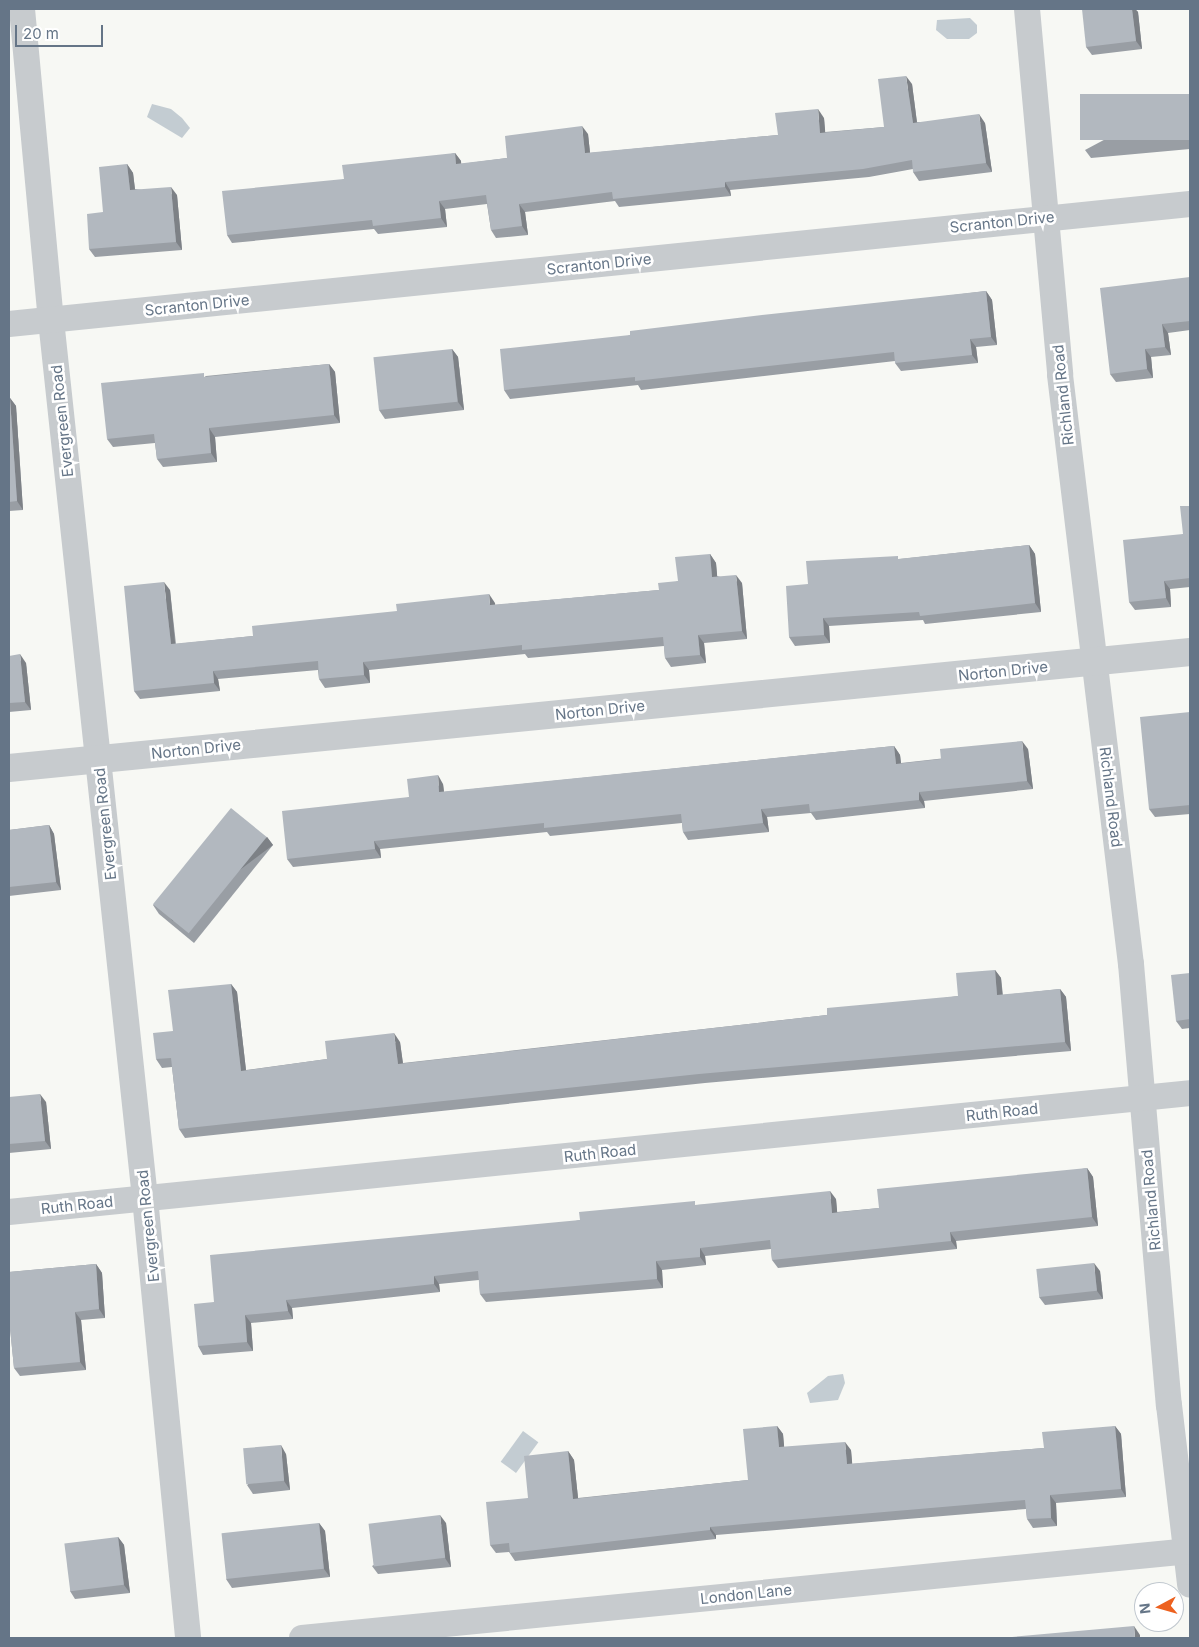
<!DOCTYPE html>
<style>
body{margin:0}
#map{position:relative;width:1199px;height:1647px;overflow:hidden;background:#f7f8f4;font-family:Inter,sans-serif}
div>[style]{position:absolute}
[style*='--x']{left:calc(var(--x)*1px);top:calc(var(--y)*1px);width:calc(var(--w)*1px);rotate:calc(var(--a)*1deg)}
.water>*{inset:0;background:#c3ccd2;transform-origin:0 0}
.minor>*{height:26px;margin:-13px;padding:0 13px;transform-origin:13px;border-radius:13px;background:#c7cbce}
.tertiary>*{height:28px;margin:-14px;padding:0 14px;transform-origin:14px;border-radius:14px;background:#c7cbce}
.wall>*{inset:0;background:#999ea4}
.shaded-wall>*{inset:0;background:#7d8186;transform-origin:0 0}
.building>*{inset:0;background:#b2b8bf;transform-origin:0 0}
span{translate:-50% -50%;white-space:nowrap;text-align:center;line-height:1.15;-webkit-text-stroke:5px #fff;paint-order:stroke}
.street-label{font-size:15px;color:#657587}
.frame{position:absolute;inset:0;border:10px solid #657587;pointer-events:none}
.north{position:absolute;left:1134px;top:1582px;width:50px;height:50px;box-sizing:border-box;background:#fff;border:1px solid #c1c8cf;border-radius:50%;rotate:264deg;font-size:14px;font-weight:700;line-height:20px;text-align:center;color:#657587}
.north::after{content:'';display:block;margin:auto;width:18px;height:22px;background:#ed611f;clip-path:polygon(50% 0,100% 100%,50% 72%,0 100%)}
.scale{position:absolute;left:15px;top:25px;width:88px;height:22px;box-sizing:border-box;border:2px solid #657587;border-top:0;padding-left:6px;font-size:15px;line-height:18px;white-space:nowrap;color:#657587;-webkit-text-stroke:4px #fff;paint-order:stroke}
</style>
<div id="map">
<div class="water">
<i style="clip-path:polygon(970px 18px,977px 25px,977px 33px,969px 39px,947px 39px,936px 30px,937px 20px)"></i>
<i style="clip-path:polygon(152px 104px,171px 109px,182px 118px,190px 128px,182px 138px,147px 117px)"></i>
<i style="clip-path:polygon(843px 1374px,845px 1383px,838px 1400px,810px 1403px,807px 1393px,828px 1376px)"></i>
<i style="left:523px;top:1431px;width:19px;height:38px;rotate:36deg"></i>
</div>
<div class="minor">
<i style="--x:22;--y:9;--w:312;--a:84.7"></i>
<i style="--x:51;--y:320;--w:883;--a:83.89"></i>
<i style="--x:145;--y:1198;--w:442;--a:84.4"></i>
<i style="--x:1027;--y:9;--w:367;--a:84.8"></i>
<i style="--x:1060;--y:375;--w:593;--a:83.13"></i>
<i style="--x:1131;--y:964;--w:443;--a:85.1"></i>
<i style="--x:1169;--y:1405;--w:181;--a:83.3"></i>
<i style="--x:9;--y:324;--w:1187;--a:-5.8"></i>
<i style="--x:9;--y:1212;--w:1187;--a:-5.75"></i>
<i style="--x:302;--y:1638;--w:892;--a:-5.6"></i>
</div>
<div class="tertiary">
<i style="--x:9;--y:768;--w:1187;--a:-5.61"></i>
</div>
<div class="wall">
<i style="clip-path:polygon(1086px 9px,1135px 9px,1138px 12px,1142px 49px,1092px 55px,1086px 47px)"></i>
<i style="clip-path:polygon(912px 84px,917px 122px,985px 123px,992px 172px,919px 181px,913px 172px,913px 169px,869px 177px,730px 190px,731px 196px,619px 207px,615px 201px,525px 212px,528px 235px,496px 238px,491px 230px,487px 204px,445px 209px,447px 227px,378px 234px,374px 229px,232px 243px,227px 235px,344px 179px,455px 153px,461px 161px,461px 164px,507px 158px,588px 134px,590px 153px,778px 135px,824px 118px,825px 132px,884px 127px)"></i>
<i style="clip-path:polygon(1190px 94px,1190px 149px,1091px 158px,1085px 150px)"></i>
<i style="clip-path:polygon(127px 164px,133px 173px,135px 189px,177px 195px,182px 250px,95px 257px,89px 249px,103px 212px)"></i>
<i style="clip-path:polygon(1190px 277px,1190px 330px,1168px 333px,1171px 355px,1151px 357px,1153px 378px,1116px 382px,1110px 374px)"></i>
<i style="clip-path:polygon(986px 291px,992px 300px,997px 345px,976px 347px,978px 363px,901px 371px,895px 363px,895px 361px,641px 390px,638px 385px,510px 399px,504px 390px,630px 335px)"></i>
<i style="clip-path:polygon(452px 349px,458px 357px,464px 410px,385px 419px,379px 410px)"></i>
<i style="clip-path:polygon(329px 364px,335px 372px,340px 423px,215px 437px,217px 462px,163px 467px,157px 459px,155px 443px,113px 447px,107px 439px,206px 376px)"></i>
<i style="clip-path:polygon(9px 398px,10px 398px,16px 406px,23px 510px,9px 511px)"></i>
<i style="clip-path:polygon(1190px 506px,1190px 587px,1170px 589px,1171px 607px,1135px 610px,1129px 602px,1183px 534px)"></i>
<i style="clip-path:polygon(1029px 545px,1035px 554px,1041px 612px,925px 624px,923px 620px,829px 626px,830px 643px,795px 646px,789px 637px,808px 584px,900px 559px)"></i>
<i style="clip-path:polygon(710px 554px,716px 563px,717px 576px,742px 583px,747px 639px,704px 643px,706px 663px,671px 667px,665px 658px,664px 646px,528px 658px,525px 654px,369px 670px,370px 683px,325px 688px,319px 679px,318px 670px,218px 679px,220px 691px,140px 699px,134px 691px,170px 590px,176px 644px,253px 636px,495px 603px,495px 605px,659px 590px,678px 581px)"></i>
<i style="clip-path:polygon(9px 656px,26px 663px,31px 710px,9px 712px)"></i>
<i style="clip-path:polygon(1190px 712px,1190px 814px,1155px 817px,1149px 809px)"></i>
<i style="clip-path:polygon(894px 746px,900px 755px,901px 763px,1028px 749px,1033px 789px,924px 801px,925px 808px,816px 820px,811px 813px,767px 817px,769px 832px,688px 840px,683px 832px,682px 823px,550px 836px,547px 832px,380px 849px,381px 858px,293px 867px,287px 859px,409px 797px,443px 784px,444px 792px)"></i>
<i style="clip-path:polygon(49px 825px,54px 834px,61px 890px,9px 896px,9px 830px)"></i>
<i style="clip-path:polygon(267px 837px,273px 845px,194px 943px,159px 914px,153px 905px)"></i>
<i style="clip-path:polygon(995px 970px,1001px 978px,1003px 995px,1060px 989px,1066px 997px,1071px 1051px,705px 1083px,185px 1138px,179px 1129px,172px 1067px,162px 1068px,156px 1059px,173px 1031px,231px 984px,237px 992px,246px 1070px,327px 1059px,400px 1042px,403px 1063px,827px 1015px,958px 996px)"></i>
<i style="clip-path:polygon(1190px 973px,1190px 1028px,1182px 1029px,1176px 1021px)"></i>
<i style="clip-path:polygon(9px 1097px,46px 1102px,51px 1149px,9px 1153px)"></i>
<i style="clip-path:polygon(1087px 1168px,1093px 1177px,1098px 1226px,956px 1241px,957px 1249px,778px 1268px,772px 1260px,771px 1249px,705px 1256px,706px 1265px,662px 1270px,663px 1288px,486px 1302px,480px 1294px,479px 1280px,439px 1284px,440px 1292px,292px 1308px,293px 1319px,251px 1323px,253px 1351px,203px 1355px,198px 1346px,214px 1302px,580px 1220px,697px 1205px,836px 1199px,837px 1212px,879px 1208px)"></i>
<i style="clip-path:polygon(96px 1264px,102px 1273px,105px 1318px,81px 1320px,86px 1370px,20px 1376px,14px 1368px,10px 1327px,9px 1327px,9px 1272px)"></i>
<i style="clip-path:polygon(1100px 1271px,1103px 1299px,1045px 1305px,1039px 1297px)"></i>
<i style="clip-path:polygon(777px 1426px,783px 1434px,784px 1447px,851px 1450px,852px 1464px,1044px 1448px,1115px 1426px,1121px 1434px,1126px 1497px,1056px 1503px,1057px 1526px,1033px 1528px,1027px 1519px,1026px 1509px,716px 1535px,716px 1539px,515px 1561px,509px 1552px,496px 1553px,490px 1545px,528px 1498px,568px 1451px,574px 1460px,578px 1498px,748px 1480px)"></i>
<i style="clip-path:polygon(286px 1454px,290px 1490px,253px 1494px,247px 1485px)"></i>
<i style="clip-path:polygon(319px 1523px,325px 1531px,330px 1577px,232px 1588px,226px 1579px)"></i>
<i style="clip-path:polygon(446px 1523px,451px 1567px,378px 1574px,372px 1566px)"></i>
<i style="clip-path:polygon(118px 1537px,124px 1545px,130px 1593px,75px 1599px,70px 1591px)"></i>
</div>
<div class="shaded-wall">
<i style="clip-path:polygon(1132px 9px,1135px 9px,1138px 12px,1142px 49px,1136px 41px)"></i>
<i style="clip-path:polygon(906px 76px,912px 84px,918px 131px,913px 123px)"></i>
<i style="clip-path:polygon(818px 109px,824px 118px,826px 141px,820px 133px)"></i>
<i style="clip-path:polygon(979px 114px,985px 123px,992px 172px,986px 163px)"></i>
<i style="clip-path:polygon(582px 126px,588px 134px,591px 162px,585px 153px)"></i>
<i style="clip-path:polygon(455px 153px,461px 161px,462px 173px,456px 164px)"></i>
<i style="clip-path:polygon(127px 164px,133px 173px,136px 198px,130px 190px)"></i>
<i style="clip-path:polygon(725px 182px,730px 190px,731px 196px,725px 187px)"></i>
<i style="clip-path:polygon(171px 187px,177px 195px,182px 250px,176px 242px)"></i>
<i style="clip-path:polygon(439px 201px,445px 209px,447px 227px,441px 218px)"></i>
<i style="clip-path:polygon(519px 204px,525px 212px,528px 235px,522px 226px)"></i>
<i style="clip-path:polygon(986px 291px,992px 300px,997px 345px,991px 337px)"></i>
<i style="clip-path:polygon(1162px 324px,1168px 333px,1171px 355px,1165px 347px)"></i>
<i style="clip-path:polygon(970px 339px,976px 347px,978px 363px,972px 355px)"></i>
<i style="clip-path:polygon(452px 349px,458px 357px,464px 410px,458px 402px)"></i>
<i style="clip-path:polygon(1145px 349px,1151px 357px,1153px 378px,1147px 369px)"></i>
<i style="clip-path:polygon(329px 364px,335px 372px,340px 423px,334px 415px)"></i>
<i style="clip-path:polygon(10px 398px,16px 406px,23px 510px,17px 501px)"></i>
<i style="clip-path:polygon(209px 428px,215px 437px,217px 462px,211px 453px)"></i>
<i style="clip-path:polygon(1029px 545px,1035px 554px,1041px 612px,1035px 603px)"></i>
<i style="clip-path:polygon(710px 554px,716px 563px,718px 585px,712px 577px)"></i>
<i style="clip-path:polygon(736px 575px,742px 583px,747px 639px,742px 631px)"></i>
<i style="clip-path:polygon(1164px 581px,1170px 589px,1171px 607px,1166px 598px)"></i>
<i style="clip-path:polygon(164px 582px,170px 590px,176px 653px,171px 644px)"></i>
<i style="clip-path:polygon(489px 594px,495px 603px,496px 613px,490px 605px)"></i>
<i style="clip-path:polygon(823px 618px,829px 626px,830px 643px,824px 635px)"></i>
<i style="clip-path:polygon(698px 635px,704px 643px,706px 663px,700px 655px)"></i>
<i style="clip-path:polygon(20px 654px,26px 663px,31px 710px,25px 702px)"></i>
<i style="clip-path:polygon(363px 662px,369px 670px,370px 683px,364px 675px)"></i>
<i style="clip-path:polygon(213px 671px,218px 679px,220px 691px,214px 683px)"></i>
<i style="clip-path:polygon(1022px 741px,1028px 749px,1033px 789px,1027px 781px)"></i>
<i style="clip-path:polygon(894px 746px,900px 755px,902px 772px,896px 764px)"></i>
<i style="clip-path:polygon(438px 775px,443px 784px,445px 800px,439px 792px)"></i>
<i style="clip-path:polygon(919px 792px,924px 801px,925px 808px,919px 800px)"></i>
<i style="clip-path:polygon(761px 809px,767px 817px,769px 832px,763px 823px)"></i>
<i style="clip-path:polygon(49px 825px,54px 834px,61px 890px,56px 882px)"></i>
<i style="left:267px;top:837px;width:10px;height:126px;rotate:53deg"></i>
<i style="clip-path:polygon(374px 841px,380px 849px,381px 858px,375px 849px)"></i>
<i style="clip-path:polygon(995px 970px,1001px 978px,1003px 1003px,997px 995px)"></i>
<i style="clip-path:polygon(231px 984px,237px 992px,247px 1079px,241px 1071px)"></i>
<i style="clip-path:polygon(1060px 989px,1066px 997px,1071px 1051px,1065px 1042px)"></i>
<i style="clip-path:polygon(394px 1033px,400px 1042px,404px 1072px,398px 1064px)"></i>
<i style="clip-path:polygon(40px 1094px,46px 1102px,51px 1149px,45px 1141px)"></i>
<i style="clip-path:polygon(1087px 1168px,1093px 1177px,1098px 1226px,1092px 1217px)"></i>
<i style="clip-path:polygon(830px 1191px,836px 1199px,838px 1221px,832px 1213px)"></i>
<i style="clip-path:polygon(950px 1232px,956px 1241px,957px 1249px,951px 1241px)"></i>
<i style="clip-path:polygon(700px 1248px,705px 1256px,706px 1265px,700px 1257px)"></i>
<i style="clip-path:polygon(656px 1261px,662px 1270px,663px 1288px,657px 1279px)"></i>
<i style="clip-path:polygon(1094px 1263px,1100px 1271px,1103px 1299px,1097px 1291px)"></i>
<i style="clip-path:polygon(96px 1264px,102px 1273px,105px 1318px,99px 1309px)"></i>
<i style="clip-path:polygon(434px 1276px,439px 1284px,440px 1292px,434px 1284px)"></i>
<i style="clip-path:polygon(286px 1300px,292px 1308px,293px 1319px,288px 1311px)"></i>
<i style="clip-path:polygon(75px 1312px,81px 1320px,86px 1370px,80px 1362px)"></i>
<i style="clip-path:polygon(245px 1315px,251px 1323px,253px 1351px,247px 1342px)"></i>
<i style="clip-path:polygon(777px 1426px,783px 1434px,785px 1456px,779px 1447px)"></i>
<i style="clip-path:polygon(1115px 1426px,1121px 1434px,1126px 1497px,1121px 1489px)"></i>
<i style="clip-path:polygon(845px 1442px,851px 1450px,853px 1472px,847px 1464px)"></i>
<i style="clip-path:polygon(281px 1445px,286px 1454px,290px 1490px,284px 1481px)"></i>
<i style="clip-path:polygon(568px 1451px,574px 1460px,579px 1507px,573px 1499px)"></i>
<i style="clip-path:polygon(1050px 1495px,1056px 1503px,1057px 1526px,1051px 1518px)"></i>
<i style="clip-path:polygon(440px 1515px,446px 1523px,451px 1567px,445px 1558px)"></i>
<i style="clip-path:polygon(319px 1523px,325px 1531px,330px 1577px,324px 1569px)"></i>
<i style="clip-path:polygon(710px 1527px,716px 1535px,716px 1539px,710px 1530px)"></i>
<i style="clip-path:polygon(118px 1537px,124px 1545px,130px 1593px,124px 1585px)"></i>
<i style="clip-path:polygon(1134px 1626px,1140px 1635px,1140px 1638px,1135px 1638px)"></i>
</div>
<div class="building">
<i style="clip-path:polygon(1082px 9px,1132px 9px,1136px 41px,1086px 47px)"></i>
<i style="clip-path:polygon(906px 76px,913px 123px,979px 114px,986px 163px,913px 172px,912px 160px,863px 169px,725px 182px,725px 187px,613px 199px,612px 192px,519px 204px,522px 226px,491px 230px,486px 195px,439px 201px,441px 218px,373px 226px,372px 220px,227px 235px,222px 191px,344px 179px,342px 165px,455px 153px,456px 164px,507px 158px,505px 136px,582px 126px,585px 153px,778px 135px,775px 113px,818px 109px,820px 133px,884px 127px,878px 79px)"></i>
<i style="left:1190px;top:94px;width:46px;height:110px;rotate:90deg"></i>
<i style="clip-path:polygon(127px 164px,130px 190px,171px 187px,176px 242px,89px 249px,87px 214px,103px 212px,99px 167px)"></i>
<i style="clip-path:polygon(1190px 277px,1190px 321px,1162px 324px,1165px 347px,1145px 349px,1147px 369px,1110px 374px,1100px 288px)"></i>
<i style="clip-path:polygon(986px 291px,991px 337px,970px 339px,972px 355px,895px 363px,894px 352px,635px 381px,635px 377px,504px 390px,500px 349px,630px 335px,630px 331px,762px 315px)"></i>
<i style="left:452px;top:349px;width:53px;height:79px;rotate:84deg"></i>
<i style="clip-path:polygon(329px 364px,334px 415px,209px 428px,211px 453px,157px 459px,154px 434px,107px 439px,101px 383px,204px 373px,204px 377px)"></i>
<i style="clip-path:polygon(9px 398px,10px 398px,17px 501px,9px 502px)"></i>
<i style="clip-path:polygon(1180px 506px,1190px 506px,1190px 578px,1164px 581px,1166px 598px,1129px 602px,1123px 540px,1183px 534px)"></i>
<i style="clip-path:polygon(1029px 545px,1035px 603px,920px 616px,919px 612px,823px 618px,824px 635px,789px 637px,786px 586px,808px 584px,806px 561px,898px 556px,898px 559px)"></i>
<i style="clip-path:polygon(710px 554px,712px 577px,736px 575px,742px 631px,698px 635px,700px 655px,665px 658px,663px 637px,522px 650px,522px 645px,363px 662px,364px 675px,319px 679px,318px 661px,213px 671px,214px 683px,134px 691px,124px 586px,164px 582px,171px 644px,253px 636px,252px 626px,397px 611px,396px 604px,489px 594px,490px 605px,659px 590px,658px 583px,678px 581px,675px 557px)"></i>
<i style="clip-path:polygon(20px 654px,25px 702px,9px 703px,9px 656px)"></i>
<i style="clip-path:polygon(1190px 712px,1190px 805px,1149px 809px,1140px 717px)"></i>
<i style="clip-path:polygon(1022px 741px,1027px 781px,919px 792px,919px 800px,810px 812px,809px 804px,761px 809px,763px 823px,683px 832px,681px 814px,544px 828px,544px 823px,374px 841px,375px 849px,287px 859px,282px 811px,409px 797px,407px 779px,438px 775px,439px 792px,894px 746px,896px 764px,941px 759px,940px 749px)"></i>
<i style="left:231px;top:808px;width:46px;height:124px;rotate:39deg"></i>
<i style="clip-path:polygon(49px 825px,56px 882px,9px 887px,9px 830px)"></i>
<i style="clip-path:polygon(995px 970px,997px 995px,1060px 989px,1065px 1042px,699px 1074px,179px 1129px,171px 1058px,156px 1059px,153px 1033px,173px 1031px,168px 990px,231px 984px,241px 1071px,327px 1059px,325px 1041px,394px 1033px,398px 1064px,827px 1015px,827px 1008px,958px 996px,956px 973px)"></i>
<i style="clip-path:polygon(1190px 973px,1190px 1019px,1176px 1021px,1171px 975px)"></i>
<i style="clip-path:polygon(40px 1094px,45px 1141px,9px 1144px,9px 1097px)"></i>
<i style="clip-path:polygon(1087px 1168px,1092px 1217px,950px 1232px,951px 1241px,772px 1260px,770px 1240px,700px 1248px,700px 1257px,656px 1261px,657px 1279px,480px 1294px,478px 1271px,434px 1276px,434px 1284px,286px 1300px,288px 1311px,245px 1315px,247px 1342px,198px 1346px,194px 1304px,214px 1302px,210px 1255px,580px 1220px,579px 1212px,695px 1201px,695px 1205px,830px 1191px,832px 1213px,879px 1208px,877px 1189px)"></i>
<i style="left:1094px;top:1263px;width:28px;height:58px;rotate:84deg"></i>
<i style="clip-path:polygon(96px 1264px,99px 1309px,75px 1312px,80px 1362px,14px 1368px,9px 1319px,9px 1272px)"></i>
<i style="clip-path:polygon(777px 1426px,779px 1447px,845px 1442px,847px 1464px,1044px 1448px,1042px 1432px,1115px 1426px,1121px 1489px,1050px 1495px,1051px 1518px,1027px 1519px,1025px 1500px,710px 1527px,710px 1530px,510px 1553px,509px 1543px,490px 1545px,486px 1502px,528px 1498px,524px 1456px,568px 1451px,573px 1499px,748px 1480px,743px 1429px)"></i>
<i style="left:281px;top:1445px;width:36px;height:38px;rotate:85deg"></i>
<i style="left:440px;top:1515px;width:43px;height:72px;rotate:83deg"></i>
<i style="left:319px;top:1523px;width:46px;height:98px;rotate:84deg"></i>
<i style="left:118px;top:1537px;width:48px;height:54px;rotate:83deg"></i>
<i style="clip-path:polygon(1134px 1626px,1135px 1638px,1000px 1638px)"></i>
</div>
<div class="street-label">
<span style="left:1002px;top:222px;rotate:-6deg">Scranton Drive</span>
<span style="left:599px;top:264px;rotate:-6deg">Scranton Drive</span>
<span style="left:197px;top:305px;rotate:-6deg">Scranton Drive</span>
<span style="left:1063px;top:395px;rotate:-96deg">Richland Road</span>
<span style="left:62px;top:421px;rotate:-96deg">Evergreen Road</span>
<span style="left:1003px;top:671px;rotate:-6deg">Norton Drive</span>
<span style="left:600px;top:710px;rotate:-6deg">Norton Drive</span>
<span style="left:196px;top:749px;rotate:-6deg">Norton Drive</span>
<span style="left:1111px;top:797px;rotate:83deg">Richland Road</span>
<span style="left:105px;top:824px;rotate:-96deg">Evergreen Road</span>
<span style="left:1002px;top:1112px;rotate:-6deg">Ruth Road</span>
<span style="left:600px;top:1153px;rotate:-6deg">Ruth Road</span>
<span style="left:1151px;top:1200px;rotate:-95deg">Richland Road</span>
<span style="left:77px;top:1205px;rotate:-6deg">Ruth Road</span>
<span style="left:148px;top:1226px;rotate:-96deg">Evergreen Road</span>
<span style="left:746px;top:1594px;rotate:-6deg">London Lane</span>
</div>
<div class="frame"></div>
<div class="north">N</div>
<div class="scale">20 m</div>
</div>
